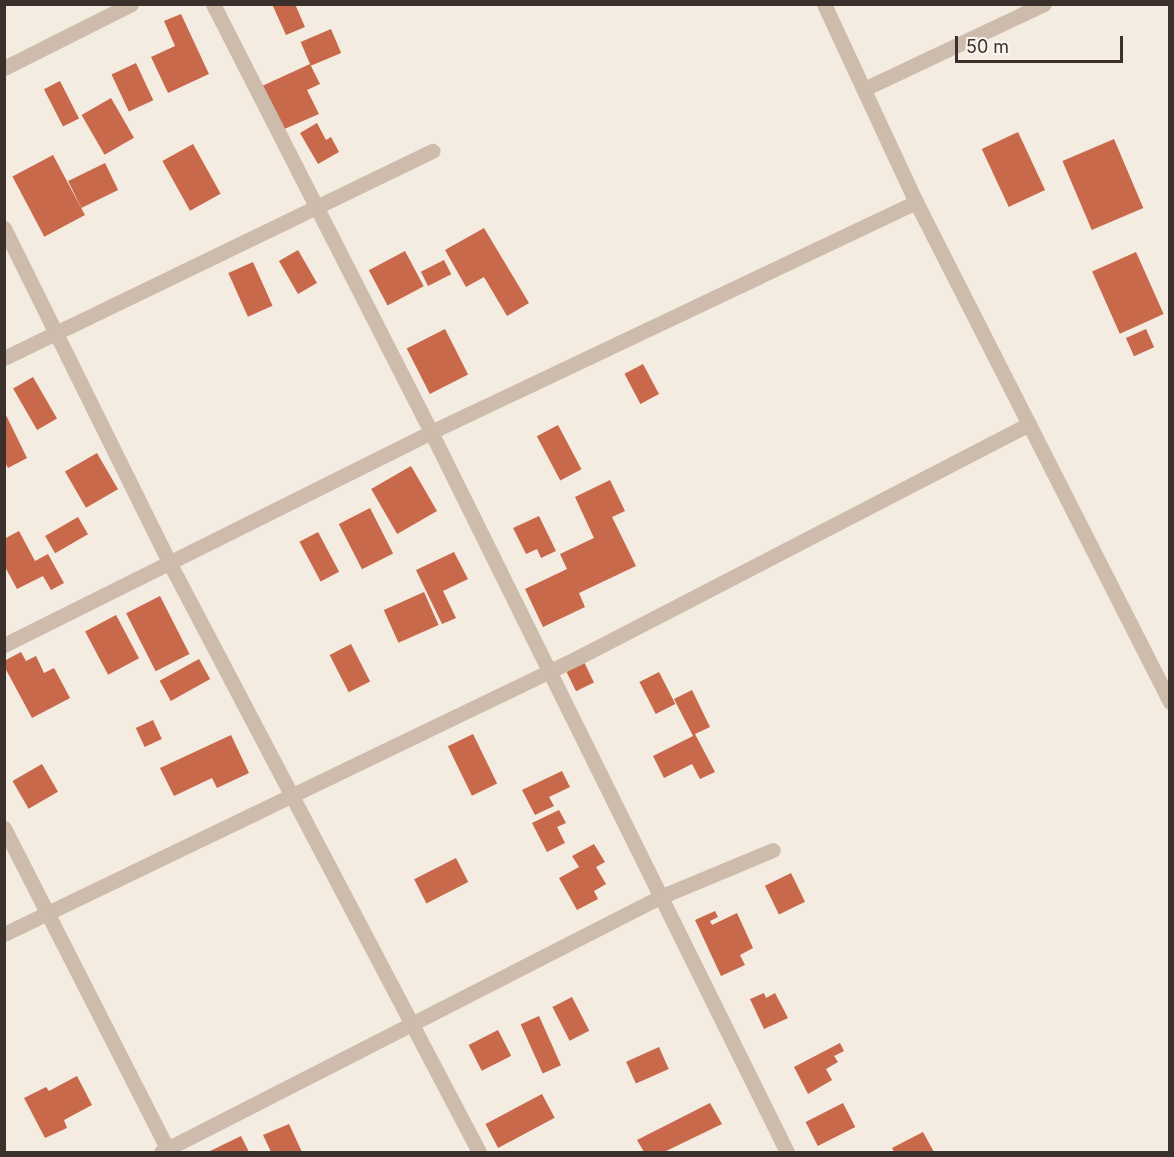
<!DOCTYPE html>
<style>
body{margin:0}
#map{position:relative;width:1174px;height:1157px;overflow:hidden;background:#f4ebe1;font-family:Inter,sans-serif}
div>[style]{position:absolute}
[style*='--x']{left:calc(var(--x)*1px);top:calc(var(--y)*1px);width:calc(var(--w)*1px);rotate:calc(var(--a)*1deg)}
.building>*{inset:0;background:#c8694b;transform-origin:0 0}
.minor>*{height:15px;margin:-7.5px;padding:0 7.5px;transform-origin:7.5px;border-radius:7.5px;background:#cdbbac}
span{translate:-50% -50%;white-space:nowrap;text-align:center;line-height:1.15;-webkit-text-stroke:6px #fbf5ee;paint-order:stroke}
.frame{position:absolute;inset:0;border:6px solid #3b302b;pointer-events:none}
.scale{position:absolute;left:955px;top:36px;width:168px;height:27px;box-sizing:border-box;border:3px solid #3b302b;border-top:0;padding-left:8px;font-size:18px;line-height:21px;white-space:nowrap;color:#3b302b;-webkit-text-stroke:4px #fbf5ee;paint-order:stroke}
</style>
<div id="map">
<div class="building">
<i style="clip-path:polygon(272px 4px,295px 4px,305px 27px,286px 35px)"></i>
<i style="clip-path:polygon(181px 14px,209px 74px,168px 93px,151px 57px,175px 46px,164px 21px)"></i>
<i style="left:331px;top:29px;width:26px;height:33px;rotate:67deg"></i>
<i style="left:136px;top:63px;width:41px;height:27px;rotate:65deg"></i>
<i style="clip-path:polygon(310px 64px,320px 84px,307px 90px,319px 114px,282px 130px,262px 86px)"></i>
<i style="left:60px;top:81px;width:42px;height:18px;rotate:63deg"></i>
<i style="left:111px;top:98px;width:46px;height:34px;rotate:60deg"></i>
<i style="clip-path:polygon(317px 123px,326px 140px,331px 137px,339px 152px,318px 164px,300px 133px)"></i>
<i style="left:1018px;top:132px;width:64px;height:40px;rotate:65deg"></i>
<i style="left:1114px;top:139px;width:75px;height:56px;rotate:67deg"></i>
<i style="left:193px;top:144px;width:57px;height:35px;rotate:61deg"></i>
<i style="left:53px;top:155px;width:68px;height:46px;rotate:62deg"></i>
<i style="left:105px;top:163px;width:30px;height:41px;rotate:64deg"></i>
<i style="clip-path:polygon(484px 228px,529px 303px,507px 316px,484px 277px,466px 287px,445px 250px)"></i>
<i style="left:298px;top:250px;width:38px;height:22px;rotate:60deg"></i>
<i style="left:405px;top:251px;width:40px;height:41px;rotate:62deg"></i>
<i style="left:1136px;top:252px;width:68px;height:48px;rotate:66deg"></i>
<i style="left:444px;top:260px;width:16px;height:26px;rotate:63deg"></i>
<i style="left:253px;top:262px;width:48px;height:27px;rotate:66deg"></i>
<i style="left:445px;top:329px;width:51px;height:43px;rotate:63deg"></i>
<i style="left:1146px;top:329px;width:20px;height:22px;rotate:66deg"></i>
<i style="left:643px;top:364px;width:34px;height:21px;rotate:62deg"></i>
<i style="left:33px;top:377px;width:48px;height:23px;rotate:60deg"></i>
<i style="clip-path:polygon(4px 411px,27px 458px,8px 468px,4px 461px)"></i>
<i style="left:558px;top:425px;width:50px;height:24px;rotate:62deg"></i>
<i style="left:97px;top:453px;width:42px;height:37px;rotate:60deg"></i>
<i style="left:411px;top:466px;width:52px;height:46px;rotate:60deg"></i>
<i style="clip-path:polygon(610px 480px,625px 511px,612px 517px,636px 566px,579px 593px,585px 607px,543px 627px,525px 589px,567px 569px,560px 554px,594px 538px,575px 497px)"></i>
<i style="left:370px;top:508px;width:51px;height:35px;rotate:63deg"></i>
<i style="clip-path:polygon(539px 516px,556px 551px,541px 558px,537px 549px,526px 554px,513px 528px)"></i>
<i style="left:78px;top:517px;width:20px;height:38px;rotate:60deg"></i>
<i style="clip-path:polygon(19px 531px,35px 561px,48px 554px,64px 583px,51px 590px,43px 576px,17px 589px,4px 565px,4px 539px)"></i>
<i style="left:318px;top:532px;width:45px;height:21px;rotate:62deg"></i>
<i style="clip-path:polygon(454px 552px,468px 579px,443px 591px,456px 618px,442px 624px,416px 570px)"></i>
<i style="left:424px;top:592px;width:36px;height:44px;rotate:66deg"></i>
<i style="left:160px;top:596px;width:65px;height:38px;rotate:63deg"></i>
<i style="left:116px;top:615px;width:49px;height:35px;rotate:62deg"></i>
<i style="left:351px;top:644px;width:42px;height:24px;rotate:63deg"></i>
<i style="clip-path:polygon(21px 652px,26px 661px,36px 656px,44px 673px,54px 668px,70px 698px,32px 718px,4px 666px,4px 661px)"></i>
<i style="left:199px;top:659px;width:23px;height:45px;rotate:61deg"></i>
<i style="left:583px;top:660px;width:25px;height:20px;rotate:64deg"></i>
<i style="left:659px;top:672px;width:36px;height:22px;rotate:63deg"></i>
<i style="clip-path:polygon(692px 690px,710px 727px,695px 734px,715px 772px,700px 779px,692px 764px,664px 778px,653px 756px,693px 736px,674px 699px)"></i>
<i style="left:153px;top:720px;width:21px;height:19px;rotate:65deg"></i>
<i style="left:473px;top:734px;width:55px;height:28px;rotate:64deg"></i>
<i style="clip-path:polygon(231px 735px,249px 773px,217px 788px,212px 778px,174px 796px,160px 768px)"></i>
<i style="left:42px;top:764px;width:32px;height:34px;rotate:60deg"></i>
<i style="clip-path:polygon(562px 771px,570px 787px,549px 797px,554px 806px,535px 815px,522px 790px)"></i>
<i style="clip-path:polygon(559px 810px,566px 823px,557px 827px,565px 843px,547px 852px,532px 823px)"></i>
<i style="clip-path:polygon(594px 844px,605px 862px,596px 867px,606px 884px,594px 891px,598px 899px,577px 910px,559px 878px,579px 867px,572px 856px)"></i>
<i style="left:456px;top:858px;width:27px;height:47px;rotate:63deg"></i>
<i style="left:791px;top:873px;width:32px;height:29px;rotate:64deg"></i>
<i style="clip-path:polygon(715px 911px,718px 917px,710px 921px,712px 925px,737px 913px,753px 948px,740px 955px,745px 965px,721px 976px,695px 920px)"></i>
<i style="clip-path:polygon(764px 993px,766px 998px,775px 993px,788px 1018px,764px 1029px,750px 999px)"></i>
<i style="left:572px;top:997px;width:38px;height:22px;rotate:63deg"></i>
<i style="left:539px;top:1016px;width:54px;height:20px;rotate:66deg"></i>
<i style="left:498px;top:1030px;width:29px;height:33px;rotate:63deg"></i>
<i style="clip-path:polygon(840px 1043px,844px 1051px,834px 1056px,838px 1062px,826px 1069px,832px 1080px,808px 1094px,794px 1067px)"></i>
<i style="left:659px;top:1047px;width:24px;height:36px;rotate:66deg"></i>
<i style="clip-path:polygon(77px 1076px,92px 1105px,64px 1120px,67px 1128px,45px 1138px,24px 1098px,46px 1087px,49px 1091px)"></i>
<i style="left:542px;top:1094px;width:27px;height:64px;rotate:62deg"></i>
<i style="clip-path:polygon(710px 1103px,722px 1124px,664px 1152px,644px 1152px,637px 1140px)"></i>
<i style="left:843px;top:1103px;width:27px;height:42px;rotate:63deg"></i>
<i style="clip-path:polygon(289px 1124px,302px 1152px,271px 1152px,263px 1135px)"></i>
<i style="clip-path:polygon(923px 1132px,934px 1152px,894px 1152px,892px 1148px)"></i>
<i style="clip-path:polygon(241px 1136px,249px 1152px,208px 1152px)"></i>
</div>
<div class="minor">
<i style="--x:213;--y:4;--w:480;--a:63"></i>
<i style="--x:431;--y:432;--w:803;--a:63.69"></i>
<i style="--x:824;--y:4;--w:218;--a:65.1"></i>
<i style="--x:916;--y:202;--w:561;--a:63.07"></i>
<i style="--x:4;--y:68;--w:142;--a:-26.7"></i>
<i style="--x:864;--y:89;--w:199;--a:-25.3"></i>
<i style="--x:4;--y:228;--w:373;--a:63.7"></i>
<i style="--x:169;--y:562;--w:666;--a:62.28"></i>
<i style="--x:4;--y:358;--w:476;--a:-25.8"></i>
<i style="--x:4;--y:645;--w:477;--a:-26.5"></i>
<i style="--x:431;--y:432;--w:537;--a:-25.37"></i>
<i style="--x:4;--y:828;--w:364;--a:63"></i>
<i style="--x:4;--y:934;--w:636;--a:-25.72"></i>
<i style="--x:577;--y:658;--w:509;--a:-27.37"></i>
<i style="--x:161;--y:1152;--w:560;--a:-27.07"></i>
<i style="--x:660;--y:897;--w:122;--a:-22.6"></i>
</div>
<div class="frame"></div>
<div class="scale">50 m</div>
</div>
